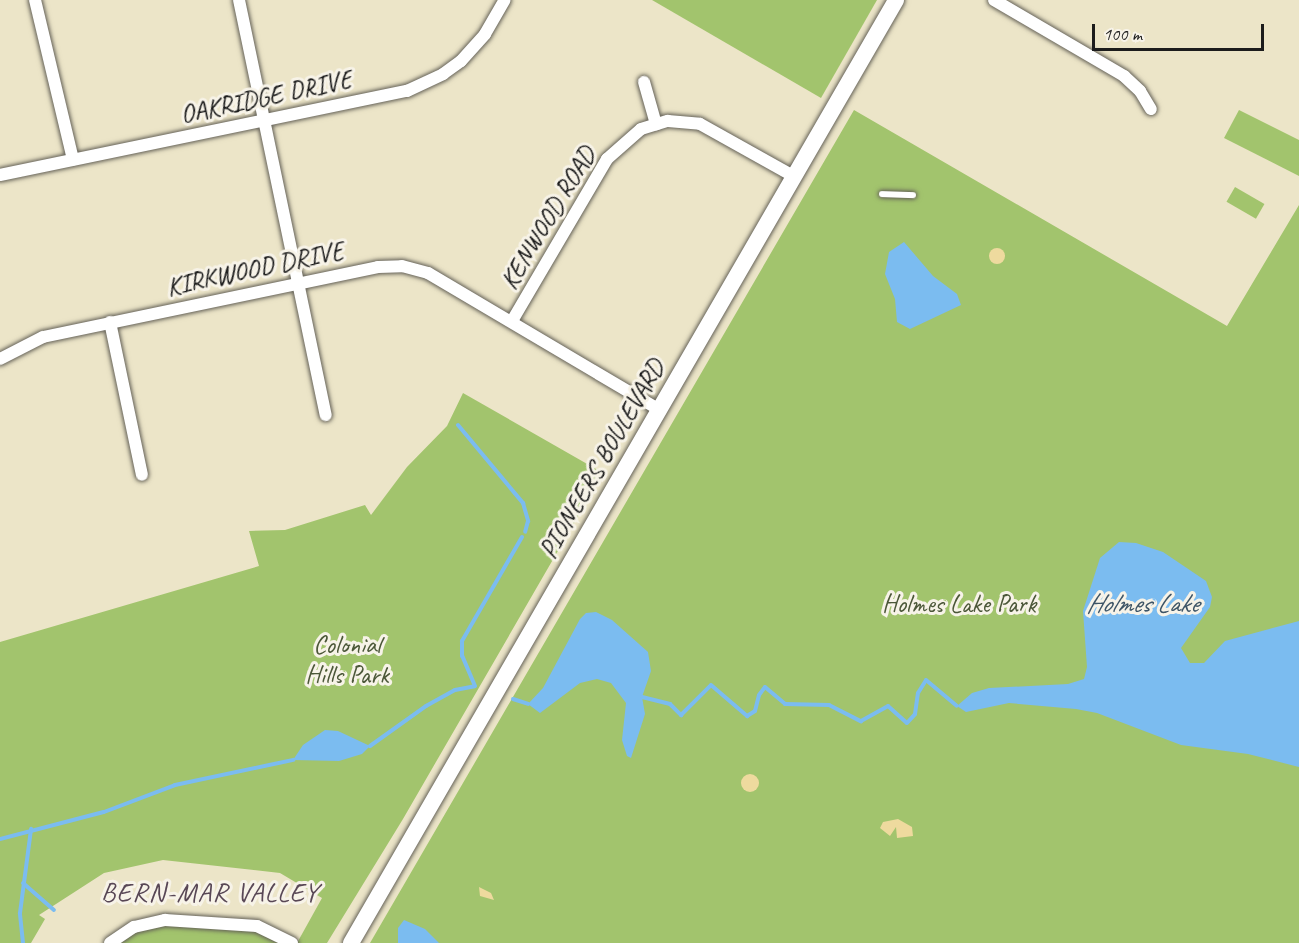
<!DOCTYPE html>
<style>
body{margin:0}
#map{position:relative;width:1299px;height:943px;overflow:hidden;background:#ece5c8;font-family:Caveat,sans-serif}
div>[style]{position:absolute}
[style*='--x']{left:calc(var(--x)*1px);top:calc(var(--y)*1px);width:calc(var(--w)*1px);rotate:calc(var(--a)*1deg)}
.green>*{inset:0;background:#a2c46d;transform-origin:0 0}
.sand>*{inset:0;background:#eeda9e}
.round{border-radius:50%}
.water>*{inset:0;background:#7bbcf0}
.stream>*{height:4px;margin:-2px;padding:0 2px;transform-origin:2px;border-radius:2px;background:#7bbcf0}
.roads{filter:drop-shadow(0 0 2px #656258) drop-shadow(0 0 2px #656258)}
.service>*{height:6px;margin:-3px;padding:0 3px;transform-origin:3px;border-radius:3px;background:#fff}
.minor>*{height:12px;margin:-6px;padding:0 6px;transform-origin:6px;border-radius:6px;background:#fff}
.secondary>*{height:16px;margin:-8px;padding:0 8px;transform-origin:8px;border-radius:8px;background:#fff}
span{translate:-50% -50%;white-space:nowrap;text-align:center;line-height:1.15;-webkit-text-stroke:6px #f7f3e8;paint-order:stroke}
.street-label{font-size:26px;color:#1c1c1c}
.park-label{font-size:26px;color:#4b5738}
.water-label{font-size:27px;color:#3d5466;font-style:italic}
.neighbourhood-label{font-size:27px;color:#584755;letter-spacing:1.5px}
.scale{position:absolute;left:1092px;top:24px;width:172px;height:27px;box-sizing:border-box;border:3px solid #1c1c1c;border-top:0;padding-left:8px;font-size:18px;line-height:21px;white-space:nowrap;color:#1c1c1c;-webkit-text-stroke:4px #f7f3e8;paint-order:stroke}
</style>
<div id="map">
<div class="green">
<i style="clip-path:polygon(652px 0,877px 0,821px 98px)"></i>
<i style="clip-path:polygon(854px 110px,1227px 326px,1299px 205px,1299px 943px,370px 943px)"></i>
<i style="clip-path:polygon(1239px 110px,1299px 140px,1299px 176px,1224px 138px)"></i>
<i style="left:1235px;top:187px;width:34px;height:17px;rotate:30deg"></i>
<i style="clip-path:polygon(463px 393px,603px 473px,403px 819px,327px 943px,297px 943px,322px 898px,280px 873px,163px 860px,104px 873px,39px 915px,45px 919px,31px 943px,0 943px,0 642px,259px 566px,249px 531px,285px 530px,365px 505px,371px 515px,407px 467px,447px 426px)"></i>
<i style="clip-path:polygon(151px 923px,247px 925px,292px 943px,110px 943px)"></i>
</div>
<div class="sand">
<i class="round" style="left:989px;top:248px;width:16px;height:16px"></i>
<i class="round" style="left:741px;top:774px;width:18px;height:18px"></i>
<i style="clip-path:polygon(898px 819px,912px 827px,913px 836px,897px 838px,896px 827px,890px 836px,880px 828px,883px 822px)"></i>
<i style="clip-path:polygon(479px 887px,491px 893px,494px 900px,480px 896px)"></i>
</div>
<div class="water">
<i style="clip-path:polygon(904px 242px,933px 276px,957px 294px,961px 305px,910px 329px,897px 322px,895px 299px,885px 274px,889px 252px)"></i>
<i style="clip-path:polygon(1119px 542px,1136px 543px,1163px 552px,1206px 581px,1212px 597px,1210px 607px,1181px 648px,1190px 663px,1204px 663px,1225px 641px,1299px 621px,1299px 767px,1248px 754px,1181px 745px,1097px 713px,1076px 709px,1009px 703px,966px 712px,957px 706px,972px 693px,989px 688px,1068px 684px,1084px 679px,1087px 667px,1083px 611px,1100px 558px)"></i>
<i style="clip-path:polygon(596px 612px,612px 620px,648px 652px,651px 671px,642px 697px,645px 714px,631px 758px,627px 756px,622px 740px,626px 703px,611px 683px,597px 679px,580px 683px,540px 713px,528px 704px,543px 688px,580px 619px,586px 613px)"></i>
<i style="clip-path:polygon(325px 730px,338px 731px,370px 746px,362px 754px,339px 761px,293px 760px,303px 745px)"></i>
<i style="clip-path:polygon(404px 920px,425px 929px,439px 943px,398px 943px,398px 928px)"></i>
</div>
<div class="stream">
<i style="--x:458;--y:425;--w:102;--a:50.2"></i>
<i style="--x:523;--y:503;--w:19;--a:74"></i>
<i style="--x:528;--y:521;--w:11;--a:105"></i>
<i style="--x:642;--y:697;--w:29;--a:14"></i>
<i style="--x:670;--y:704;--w:16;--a:45"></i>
<i style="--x:681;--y:715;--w:42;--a:-45"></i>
<i style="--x:711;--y:685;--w:48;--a:40.7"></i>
<i style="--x:747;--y:716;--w:9;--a:-32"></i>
<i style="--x:755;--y:711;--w:16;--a:-76"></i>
<i style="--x:759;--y:695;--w:10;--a:-53"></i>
<i style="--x:765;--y:687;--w:26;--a:40"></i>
<i style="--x:785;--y:704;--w:44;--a:1.3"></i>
<i style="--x:829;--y:705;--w:36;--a:27"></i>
<i style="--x:861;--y:721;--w:31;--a:-29"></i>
<i style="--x:888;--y:706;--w:25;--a:42"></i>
<i style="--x:907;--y:723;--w:12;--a:-48"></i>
<i style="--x:915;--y:714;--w:21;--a:-82"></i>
<i style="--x:918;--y:693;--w:15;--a:-58"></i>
<i style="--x:926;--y:680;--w:40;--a:40"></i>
<i style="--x:513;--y:699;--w:16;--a:18"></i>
<i style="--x:370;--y:746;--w:69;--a:-35.5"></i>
<i style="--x:426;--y:706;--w:33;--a:-29"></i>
<i style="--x:455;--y:690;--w:20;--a:-11"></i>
<i style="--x:475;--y:686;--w:33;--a:-113"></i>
<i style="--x:462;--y:656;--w:15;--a:-90"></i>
<i style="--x:462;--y:641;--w:120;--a:-60"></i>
<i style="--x:0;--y:839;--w:107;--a:-14.6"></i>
<i style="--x:104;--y:812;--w:76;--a:-20.8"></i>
<i style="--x:175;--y:785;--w:121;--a:-12"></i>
<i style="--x:23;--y:883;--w:41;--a:41.1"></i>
<i style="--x:23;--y:943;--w:30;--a:-96"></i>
<i style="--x:20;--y:913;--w:85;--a:-82.5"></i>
</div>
<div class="roads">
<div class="service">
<i style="--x:882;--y:194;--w:31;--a:2"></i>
</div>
<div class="minor">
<i style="--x:35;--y:0;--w:164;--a:76.6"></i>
<i style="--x:239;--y:0;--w:424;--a:78.2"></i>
<i style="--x:994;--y:0;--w:151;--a:30.3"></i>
<i style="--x:1124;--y:76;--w:22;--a:43"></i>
<i style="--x:1140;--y:91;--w:21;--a:59"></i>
<i style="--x:644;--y:82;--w:44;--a:74.1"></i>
<i style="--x:0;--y:175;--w:416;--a:-11.7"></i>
<i style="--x:407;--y:91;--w:40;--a:-25"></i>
<i style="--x:443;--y:74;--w:22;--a:-36"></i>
<i style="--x:461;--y:61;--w:36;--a:-48"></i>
<i style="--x:485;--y:34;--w:39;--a:-60"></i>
<i style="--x:512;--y:321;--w:188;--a:-59.6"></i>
<i style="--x:607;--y:159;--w:45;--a:-41.4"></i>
<i style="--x:641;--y:129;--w:28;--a:-17"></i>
<i style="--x:668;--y:121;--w:32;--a:5"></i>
<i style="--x:700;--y:124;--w:109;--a:29.2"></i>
<i style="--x:110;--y:322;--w:156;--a:78.2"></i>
<i style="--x:0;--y:359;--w:48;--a:-27.1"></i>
<i style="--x:43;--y:337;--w:342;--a:-11.8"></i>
<i style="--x:378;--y:267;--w:24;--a:-2"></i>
<i style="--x:402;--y:266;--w:27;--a:15"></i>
<i style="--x:428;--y:273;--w:269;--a:30.6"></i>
<i style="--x:110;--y:943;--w:29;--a:-34"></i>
<i style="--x:134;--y:927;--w:32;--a:-13"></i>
<i style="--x:165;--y:920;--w:92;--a:3.7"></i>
<i style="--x:257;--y:926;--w:39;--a:26"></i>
</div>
<div class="secondary">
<i style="--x:351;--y:943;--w:1089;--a:-59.97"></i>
</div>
</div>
<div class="street-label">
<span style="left:266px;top:97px;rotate:-12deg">OAKRIDGE DRIVE</span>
<span style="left:548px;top:218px;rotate:-59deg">KENWOOD ROAD</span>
<span style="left:255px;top:269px;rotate:-12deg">KIRKWOOD DRIVE</span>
<span style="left:602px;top:459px;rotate:-60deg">PIONEERS BOULEVARD</span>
</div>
<div class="park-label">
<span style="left:959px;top:604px">Holmes Lake Park</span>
<span style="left:347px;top:660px">Colonial<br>Hills Park</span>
</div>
<div class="water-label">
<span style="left:1142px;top:604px">Holmes Lake</span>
</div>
<div class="neighbourhood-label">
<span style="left:210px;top:893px">BERN-MAR VALLEY</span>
</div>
<div class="scale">100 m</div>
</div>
